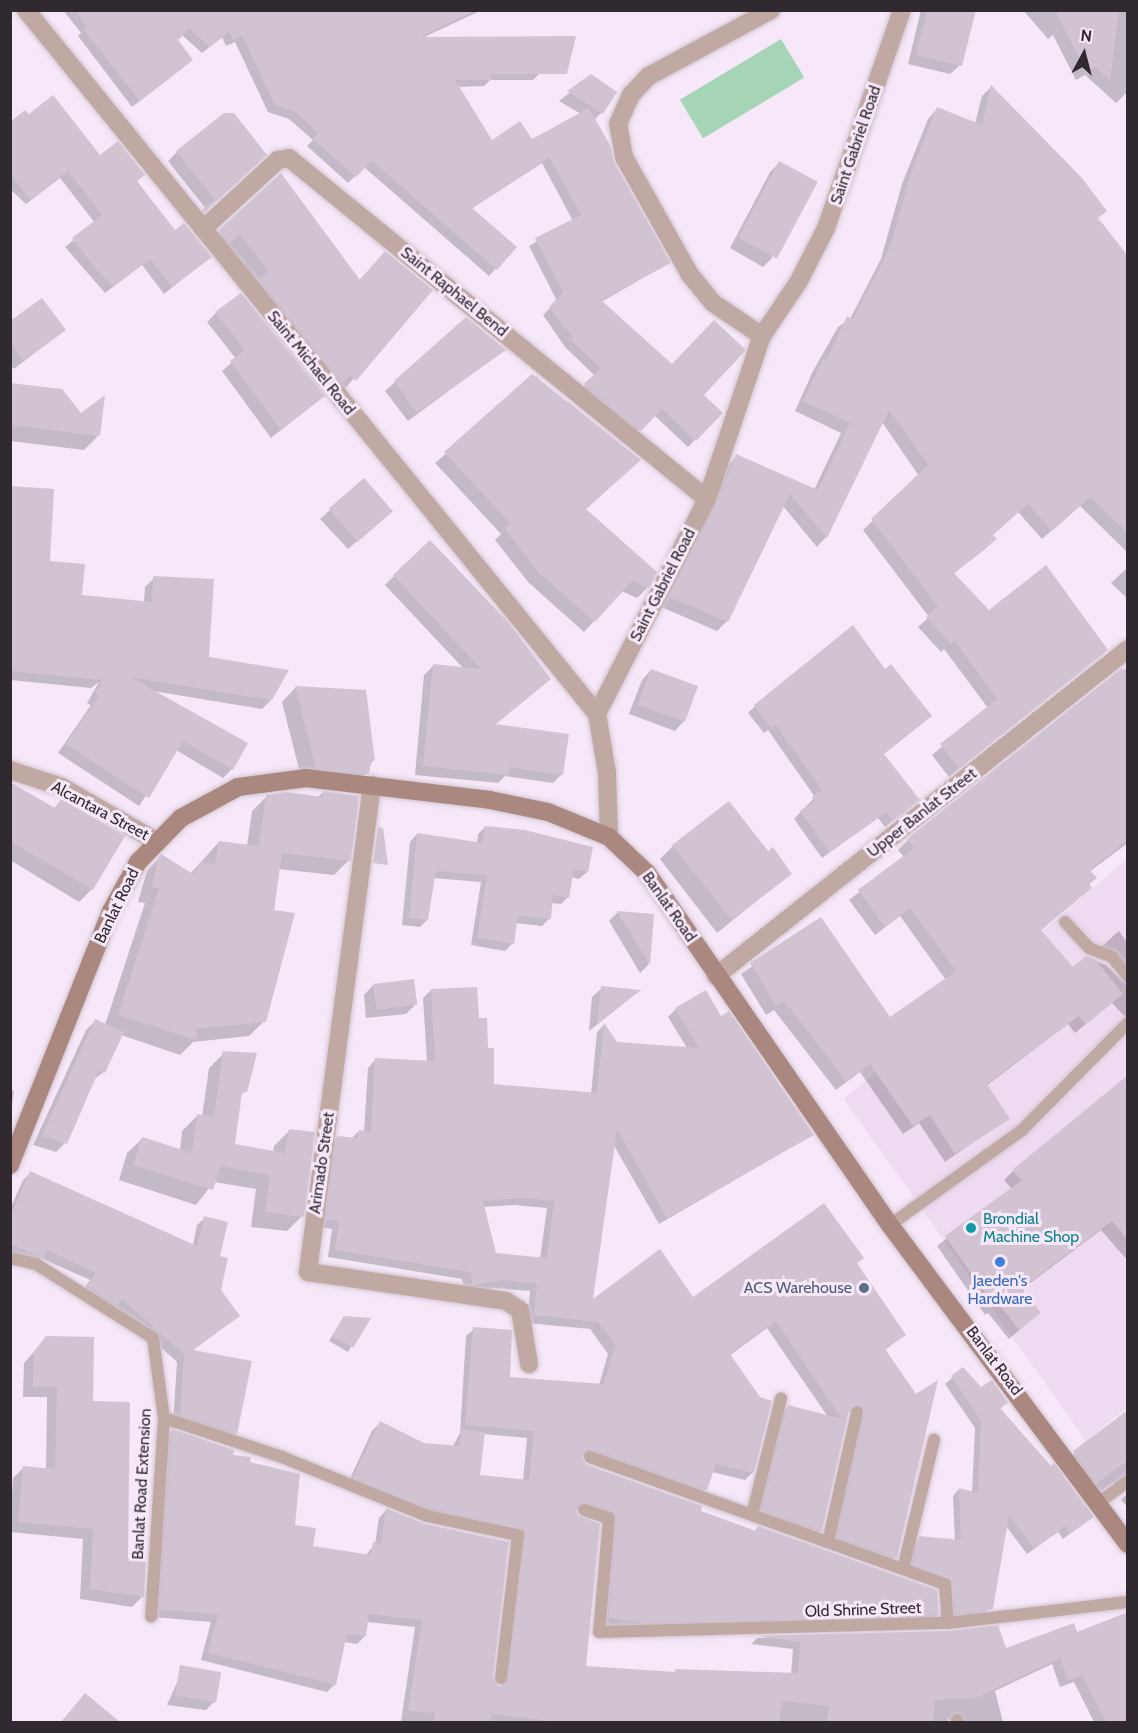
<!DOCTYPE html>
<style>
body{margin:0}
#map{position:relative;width:1138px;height:1733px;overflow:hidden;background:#f6e8f8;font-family:Cabin,sans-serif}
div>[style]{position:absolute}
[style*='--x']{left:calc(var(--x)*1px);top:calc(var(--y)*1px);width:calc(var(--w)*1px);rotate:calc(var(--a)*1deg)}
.built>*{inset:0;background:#efdbf1}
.green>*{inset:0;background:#a5d4b7;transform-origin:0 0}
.shadow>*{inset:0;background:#0003}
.building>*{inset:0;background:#d2c3d3;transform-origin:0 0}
.roads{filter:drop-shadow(0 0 2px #d2c6d4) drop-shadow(0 0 2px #d2c6d4)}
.lane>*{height:12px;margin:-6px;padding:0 6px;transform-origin:6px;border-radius:6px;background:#c1a9a3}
.street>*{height:18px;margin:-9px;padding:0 9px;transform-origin:9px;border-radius:9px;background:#c1a9a3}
.secondary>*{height:18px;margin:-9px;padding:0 9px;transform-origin:9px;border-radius:9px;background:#aa877f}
.dots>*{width:16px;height:16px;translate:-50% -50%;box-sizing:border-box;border:3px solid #f6e8f8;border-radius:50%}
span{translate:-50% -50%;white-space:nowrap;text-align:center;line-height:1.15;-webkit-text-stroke:6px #f6e8f8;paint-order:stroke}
.street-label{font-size:16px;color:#302a30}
.culture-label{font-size:16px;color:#0d838f}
.left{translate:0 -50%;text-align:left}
.shop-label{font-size:16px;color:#366cbe}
.service-label{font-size:16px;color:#4e5e75}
.right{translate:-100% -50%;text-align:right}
.frame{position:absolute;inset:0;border:12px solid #302a30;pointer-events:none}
.north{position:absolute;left:1054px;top:24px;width:60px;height:60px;-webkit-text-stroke:4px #f6e8f8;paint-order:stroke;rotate:7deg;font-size:16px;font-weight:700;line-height:24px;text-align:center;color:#302a30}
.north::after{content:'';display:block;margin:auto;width:21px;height:27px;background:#302a30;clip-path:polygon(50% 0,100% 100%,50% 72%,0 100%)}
</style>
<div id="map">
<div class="built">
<i style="clip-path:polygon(1127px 859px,1127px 1408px,1086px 1441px,844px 1099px)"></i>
</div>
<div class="green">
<i style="left:781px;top:39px;width:45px;height:118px;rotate:59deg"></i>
</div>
<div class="shadow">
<i style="clip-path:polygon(63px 10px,482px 10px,422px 38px,540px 73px,533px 80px,490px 80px,484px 86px,457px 87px,492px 142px,531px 141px,581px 114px,559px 101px,591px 76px,601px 113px,594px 120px,613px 163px,669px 263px,601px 302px,721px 413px,688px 447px,654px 415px,633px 437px,578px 392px,595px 376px,565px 347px,543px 315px,557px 301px,529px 246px,573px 221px,542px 163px,471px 209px,515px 248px,489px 276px,364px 167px,348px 183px,307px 146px,313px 140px,289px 119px,268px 112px,235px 42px,226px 46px,222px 37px,202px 53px,182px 35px,176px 41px,184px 67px,132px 107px,78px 36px,81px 33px)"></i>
<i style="clip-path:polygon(921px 10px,975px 10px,960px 65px,950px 74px,908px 64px)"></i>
<i style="clip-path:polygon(1023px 10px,1128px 10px,1128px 91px,1116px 103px,1085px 75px,1076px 80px,1053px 35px,1048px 39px)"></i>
<i style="clip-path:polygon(991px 87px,1128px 258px,1128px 553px,1080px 506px,1042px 539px,1018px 512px,991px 535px,995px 539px,985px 549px,953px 574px,989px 612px,1106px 650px,949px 777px,932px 755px,988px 708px,944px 649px,941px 652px,918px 627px,929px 617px,863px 530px,919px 476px,882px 422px,826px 537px,817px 547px,783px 506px,727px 621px,717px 631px,661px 607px,727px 466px,737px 456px,814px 490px,841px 433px,795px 411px,813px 371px,838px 327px,850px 319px,881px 259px,902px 184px,928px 119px,937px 109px,975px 124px,982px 96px)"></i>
<i style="clip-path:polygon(10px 124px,100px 157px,136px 182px,175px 232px,210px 257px,164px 294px,142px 265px,105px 293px,65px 247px,95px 223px,60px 178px,26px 204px,10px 189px)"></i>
<i style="clip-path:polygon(177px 152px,255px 164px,195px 220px,206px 209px,168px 161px)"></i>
<i style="clip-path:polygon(779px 163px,772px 258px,763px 267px,730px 248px,770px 172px)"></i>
<i style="clip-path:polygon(280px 175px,359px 281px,373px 265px,431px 290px,343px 391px,208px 243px)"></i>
<i style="clip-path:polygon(216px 313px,323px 396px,271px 438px,222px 371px,236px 359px,207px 322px)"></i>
<i style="clip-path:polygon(466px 319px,504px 350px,408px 421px,385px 391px)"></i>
<i style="clip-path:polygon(10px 323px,64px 330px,14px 369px,10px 364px)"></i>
<i style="clip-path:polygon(536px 376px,564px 404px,567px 401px,639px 460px,585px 510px,648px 587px,637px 598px,621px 591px,584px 632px,529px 583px,495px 540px,501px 534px,435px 463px)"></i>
<i style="clip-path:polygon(10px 384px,98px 436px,84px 450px,10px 441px)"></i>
<i style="clip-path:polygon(364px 480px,382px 520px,348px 549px,320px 519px)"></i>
<i style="clip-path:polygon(10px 488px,48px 562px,81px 596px,144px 602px,145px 587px,154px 578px,207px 658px,271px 700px,262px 709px,153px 691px,232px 769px,223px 778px,176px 750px,139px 806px,58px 753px,91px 705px,87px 703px,99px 682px,91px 688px,10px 680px)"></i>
<i style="clip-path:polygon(1128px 567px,1128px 599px,1111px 583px)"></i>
<i style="clip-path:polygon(394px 576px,508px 624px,494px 726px,562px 774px,553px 783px,505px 776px,498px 783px,415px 775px,424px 675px,433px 666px,464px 669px,385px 585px)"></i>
<i style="clip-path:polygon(1128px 667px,1128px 843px,1089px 872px,1090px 888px,1040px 931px,1073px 969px,1086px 957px,1106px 965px,1126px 984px,1108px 961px,1093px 954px,1119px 931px,1128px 944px,1128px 1020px,1112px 1003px,1075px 1033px,1068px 1024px,986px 1086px,1008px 1118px,945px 1162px,919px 1123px,903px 1134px,860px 1072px,836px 1090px,774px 1010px,766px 1015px,741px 974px,821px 919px,890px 1019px,946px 980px,900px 916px,875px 935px,849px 900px,904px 857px,898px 850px,908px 840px)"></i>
<i style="clip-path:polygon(651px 670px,684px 721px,675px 731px,629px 714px,642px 680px)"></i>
<i style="clip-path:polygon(885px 671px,930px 716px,883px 754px,911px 807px,885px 827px,878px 818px,822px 858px,794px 819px,815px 797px,768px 730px,764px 733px,748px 713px,755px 706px)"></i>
<i style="clip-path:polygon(295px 688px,364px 691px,373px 760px,367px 773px,353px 787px,302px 781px,282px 702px)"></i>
<i style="clip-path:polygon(10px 783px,53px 809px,61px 801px,123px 837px,92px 889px,79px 902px,10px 860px)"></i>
<i style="clip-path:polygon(322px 793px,358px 797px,349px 860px,334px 875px,278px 869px,264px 1021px,249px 1036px,193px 1042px,180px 1055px,121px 1035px,104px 1072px,93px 1080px,65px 1143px,56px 1152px,33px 1145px,86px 1030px,95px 1021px,105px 1025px,145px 903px,138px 902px,147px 871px,161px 856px,190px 874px,219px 842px,247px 846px,252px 811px,267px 796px,317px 798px)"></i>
<i style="clip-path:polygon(485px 827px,587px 872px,579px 879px,571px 877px,568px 897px,561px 904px,551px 903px,550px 918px,542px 926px,516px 923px,512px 944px,505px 951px,471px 945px,481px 882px,433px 878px,427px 920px,420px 927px,402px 925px,410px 842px,417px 834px,477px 843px,478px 834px)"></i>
<i style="clip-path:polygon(673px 846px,768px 853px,790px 874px,717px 933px,660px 859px)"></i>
<i style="clip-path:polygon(618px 912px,652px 915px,648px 965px,640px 973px,609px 921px)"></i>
<i style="clip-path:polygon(373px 985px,415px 1005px,406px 1014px,366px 1018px,364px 995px)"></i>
<i style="clip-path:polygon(602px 988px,638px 992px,589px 1031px,592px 997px)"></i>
<i style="clip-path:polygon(evenodd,431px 990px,477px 1020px,493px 1085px,591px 1094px,597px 1032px,604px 1025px,617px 1044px,687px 1048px,668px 1017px,676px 1009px,721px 1018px,812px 1135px,659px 1224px,613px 1144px,591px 1303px,692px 1299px,856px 1264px,904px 1335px,884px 1351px,896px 1557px,888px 1565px,831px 1545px,851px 1411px,847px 1413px,821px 1530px,813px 1538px,755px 1517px,781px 1414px,789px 1406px,828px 1417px,767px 1328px,729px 1356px,753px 1472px,745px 1480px,712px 1472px,706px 1489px,698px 1497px,581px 1457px,586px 1466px,699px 1512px,754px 1532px,758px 1527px,938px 1614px,930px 1622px,637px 1630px,601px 1625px,604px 1518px,575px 1509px,584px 1667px,673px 1674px,676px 1670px,791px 1675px,793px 1649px,751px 1644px,757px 1638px,948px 1633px,1005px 1650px,1076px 1633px,1128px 1614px,1128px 1722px,1094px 1722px,1074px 1682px,1060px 1687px,1052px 1664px,995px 1691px,1003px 1722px,953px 1722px,947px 1718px,949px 1722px,401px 1722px,415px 1627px,367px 1622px,365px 1636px,357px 1644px,344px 1642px,335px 1684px,327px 1692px,201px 1660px,211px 1622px,153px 1617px,164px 1439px,172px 1431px,249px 1463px,312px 1547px,365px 1556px,375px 1544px,379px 1518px,386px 1510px,496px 1687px,501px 1686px,519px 1545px,516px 1537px,421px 1515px,347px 1485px,372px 1431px,380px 1423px,423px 1444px,453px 1446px,460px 1433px,466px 1336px,474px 1329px,509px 1378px,599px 1385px,608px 1354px,590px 1329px,527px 1323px,530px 1291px,494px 1288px,465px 1292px,462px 1279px,328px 1257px,332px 1229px,319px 1227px,330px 1145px,338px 1137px,351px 1139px,359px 1131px,364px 1132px,368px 1068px,375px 1060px,427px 1062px,423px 998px,431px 990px,515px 1205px,547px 1208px,540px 1259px,495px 1254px,483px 1207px,515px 1205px,431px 990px,483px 1434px,527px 1438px,523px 1481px,478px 1476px,483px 1434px)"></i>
<i style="clip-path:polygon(224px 1053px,245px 1091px,240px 1096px,233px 1145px,273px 1152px,274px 1146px,290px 1130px,302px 1216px,287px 1231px,251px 1227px,256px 1189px,214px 1182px,196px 1205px,119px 1180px,127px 1153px,143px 1138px,180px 1150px,182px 1131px,197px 1116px,202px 1117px,209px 1068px)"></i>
<i style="clip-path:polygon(1128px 1077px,1128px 1261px,1101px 1230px,1021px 1290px,1039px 1313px,1009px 1339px,988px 1313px,985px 1315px,937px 1246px,1012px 1189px,1004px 1180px,1013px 1171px)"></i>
<i style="clip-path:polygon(10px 1090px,14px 1091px,10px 1118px)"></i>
<i style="clip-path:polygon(30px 1173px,193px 1245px,197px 1225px,205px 1218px,218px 1257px,219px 1290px,238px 1316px,192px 1351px,236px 1433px,229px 1440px,173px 1422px,177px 1362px,115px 1306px,109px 1312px,81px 1293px,90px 1280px,41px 1258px,35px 1264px,10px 1254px,10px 1209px,23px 1180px)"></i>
<i style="clip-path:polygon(344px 1317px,368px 1319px,348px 1352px,329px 1341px)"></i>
<i style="clip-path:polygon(47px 1337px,91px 1403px,126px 1559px,143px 1596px,132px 1607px,80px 1599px,83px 1539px,10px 1532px,13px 1478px,23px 1468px,46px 1470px,47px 1397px,23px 1397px,24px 1363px)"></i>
<i style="clip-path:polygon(963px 1369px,981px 1389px,1006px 1403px,999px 1410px,1092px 1517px,1063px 1539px,1058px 1532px,1027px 1554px,1006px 1526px,991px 1606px,984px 1613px,949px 1620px,945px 1585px,907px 1570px,913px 1544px,920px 1538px,955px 1541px,953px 1496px,959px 1489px,972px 1493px,975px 1428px,945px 1384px)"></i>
<i style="clip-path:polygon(1128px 1410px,1128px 1508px,1121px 1500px,1115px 1505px,1126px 1495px,1125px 1485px,1113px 1483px,1092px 1498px,1064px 1462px)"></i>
<i style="clip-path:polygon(179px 1678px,215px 1701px,206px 1710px,167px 1705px)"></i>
<i style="clip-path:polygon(85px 1695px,118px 1722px,61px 1722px)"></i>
</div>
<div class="building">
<i style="clip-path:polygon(75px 10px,477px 10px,420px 37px,576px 36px,567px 74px,489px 74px,493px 80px,455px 80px,492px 140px,520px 121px,532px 139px,589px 108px,611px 147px,614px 162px,671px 263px,601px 300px,672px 364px,714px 320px,746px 350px,704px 395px,723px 413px,696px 441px,662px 409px,641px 431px,584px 384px,601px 368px,570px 339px,573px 337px,549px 307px,563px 292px,535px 238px,581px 215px,549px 157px,472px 208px,517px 247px,497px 270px,372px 161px,356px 177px,313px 139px,318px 133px,296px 112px,275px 105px,242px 36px,233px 40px,229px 32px,210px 47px,189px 29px,178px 40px,193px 60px,140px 101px,83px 29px,87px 26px)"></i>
<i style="clip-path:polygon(927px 10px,976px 10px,962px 66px,916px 55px)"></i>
<i style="clip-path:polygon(1055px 10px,1119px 10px,1110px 80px,1095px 67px,1086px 71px)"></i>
<i style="clip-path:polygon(591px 74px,617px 92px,603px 114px,567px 91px)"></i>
<i style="clip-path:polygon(991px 85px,1081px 177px,1107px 211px,1098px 218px,1128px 256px,1128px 534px,1090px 497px,1052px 531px,1028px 504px,993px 535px,997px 539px,954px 573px,989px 610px,1046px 565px,1108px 650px,959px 769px,940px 744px,997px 699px,955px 641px,951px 644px,926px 617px,938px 606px,871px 519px,928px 465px,889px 410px,827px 538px,790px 494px,728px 622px,669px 597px,717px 504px,736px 454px,818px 490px,850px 423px,803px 401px,823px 359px,826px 361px,847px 316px,853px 319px,890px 247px,911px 173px,937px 107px,982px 125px)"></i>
<i style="clip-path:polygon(53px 95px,100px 155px,118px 141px,145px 175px,137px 181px,175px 230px,184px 223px,212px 257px,172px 287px,150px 259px,113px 287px,96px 269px,72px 238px,102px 215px,68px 171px,30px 200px,10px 174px,10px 122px,25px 110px,29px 114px)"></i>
<i style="clip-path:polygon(224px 113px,234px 113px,267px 155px,205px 212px,202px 210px,215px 200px,176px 151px)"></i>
<i style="left:779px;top:161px;width:44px;height:87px;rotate:28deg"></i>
<i style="clip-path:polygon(281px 173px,360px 280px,385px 251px,433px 290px,356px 381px,351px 375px,342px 382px,259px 279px,269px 271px,240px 235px,230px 243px,219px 230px)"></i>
<i style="clip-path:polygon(241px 293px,325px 396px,281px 430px,230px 361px,245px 350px,215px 312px)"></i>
<i style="clip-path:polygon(42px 298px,66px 330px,24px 361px,10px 343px,10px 321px)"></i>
<i style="clip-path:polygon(466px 317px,506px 350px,417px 413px,394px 381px)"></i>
<i style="clip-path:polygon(532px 374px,641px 460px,586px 509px,657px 572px,649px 588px,632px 581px,595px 622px,539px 573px,504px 528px,510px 523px,444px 452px)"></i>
<i style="clip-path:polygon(10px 383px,62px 389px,81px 413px,105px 395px,100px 436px,10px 425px)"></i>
<i style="left:364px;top:478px;width:44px;height:47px;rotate:49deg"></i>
<i style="clip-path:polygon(10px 486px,54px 489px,50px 561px,85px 564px,82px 595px,152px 602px,153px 576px,214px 579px,209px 657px,289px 670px,272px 700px,130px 677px,248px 743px,233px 770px,183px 741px,149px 798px,66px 744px,99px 696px,95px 693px,106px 673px,101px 680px,10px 671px)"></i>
<i style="clip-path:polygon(430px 540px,509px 623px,551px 679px,496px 724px,569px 734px,563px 775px,509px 767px,508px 775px,423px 766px,433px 664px,481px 669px,393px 575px)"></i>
<i style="clip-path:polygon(853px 625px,885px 669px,891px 664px,932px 716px,884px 754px,920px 800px,893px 821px,886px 812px,830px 852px,800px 811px,815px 801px,812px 797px,822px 790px,776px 725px,771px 728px,754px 705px)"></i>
<i style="clip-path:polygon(1122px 668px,1128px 677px,1128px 839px,1090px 870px,1097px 878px,1089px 884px,1092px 888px,1041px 930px,1073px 967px,1086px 956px,1095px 959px,1123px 994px,1086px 1024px,1079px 1016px,987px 1084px,1010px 1119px,955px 1154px,930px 1115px,913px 1126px,870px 1064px,847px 1082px,784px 1001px,776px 1006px,750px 963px,821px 917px,890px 1017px,956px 971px,910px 908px,885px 927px,858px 890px,914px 848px,907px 839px)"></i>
<i style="left:651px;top:669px;width:50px;height:38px;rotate:20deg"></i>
<i style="clip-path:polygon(295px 686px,366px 690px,375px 761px,371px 760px,369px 774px,316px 768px)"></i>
<i style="clip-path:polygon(10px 782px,55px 808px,61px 799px,125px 836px,93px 890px,10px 841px)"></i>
<i style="clip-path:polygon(322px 791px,359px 796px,351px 861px,282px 853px,274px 910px,295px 913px,266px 1022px,196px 1029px,197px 1040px,118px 1015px,159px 888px,152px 887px,158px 858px,161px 854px,193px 874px,201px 862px,215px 864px,219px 841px,259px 846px,266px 795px,287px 792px,323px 797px)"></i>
<i style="clip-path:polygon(729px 801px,768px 851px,773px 847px,792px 874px,732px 920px,672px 845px)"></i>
<i style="clip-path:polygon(484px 826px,525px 830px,593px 847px,588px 872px,574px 869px,569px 898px,553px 895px,551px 919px,518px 916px,514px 944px,477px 938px,487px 875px,436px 871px,428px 920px,409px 918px,417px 833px,483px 843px)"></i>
<i style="clip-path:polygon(378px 827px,383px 828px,388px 865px,373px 863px)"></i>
<i style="clip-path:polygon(617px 911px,654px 914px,650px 965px)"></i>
<i style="left:414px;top:979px;width:26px;height:41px;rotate:83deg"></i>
<i style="clip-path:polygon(601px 986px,641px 990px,597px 1024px)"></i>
<i style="clip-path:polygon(evenodd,477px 987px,479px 1018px,487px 1018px,488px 1048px,494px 1048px,494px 1084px,597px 1093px,604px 1023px,617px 1042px,699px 1048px,675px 1008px,706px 990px,721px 1016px,729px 1011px,814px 1135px,667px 1218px,617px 1129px,593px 1299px,660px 1249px,693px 1297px,824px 1203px,864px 1258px,857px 1263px,906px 1335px,885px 1349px,916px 1394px,938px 1380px,897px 1558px,838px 1537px,865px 1414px,859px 1404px,849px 1410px,822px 1531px,762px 1510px,788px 1405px,842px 1419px,776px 1321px,730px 1354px,760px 1397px,772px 1401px,754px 1473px,716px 1464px,707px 1490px,593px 1449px,585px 1450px,582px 1458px,587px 1465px,702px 1506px,701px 1511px,756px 1531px,758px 1526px,937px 1590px,939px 1615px,646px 1623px,609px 1618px,617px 1516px,612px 1510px,583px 1502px,576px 1507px,578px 1515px,600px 1524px,586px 1666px,675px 1672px,676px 1669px,798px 1673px,800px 1642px,757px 1636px,948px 1631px,998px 1625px,1006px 1648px,1074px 1623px,1077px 1632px,1128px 1612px,1128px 1722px,1106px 1722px,1082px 1675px,1068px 1680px,1060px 1658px,976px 1698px,935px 1700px,933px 1722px,827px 1722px,829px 1706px,782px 1701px,779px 1722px,558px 1722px,492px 1714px,490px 1722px,434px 1722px,435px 1713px,408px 1711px,422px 1620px,369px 1614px,366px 1636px,347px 1634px,336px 1685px,208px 1653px,218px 1614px,160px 1610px,172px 1429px,234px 1450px,233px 1455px,251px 1457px,250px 1462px,300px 1474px,295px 1525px,316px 1528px,313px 1546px,371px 1555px,373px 1542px,381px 1544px,386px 1508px,425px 1524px,509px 1542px,493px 1677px,499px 1686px,508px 1682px,526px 1536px,524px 1529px,429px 1508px,353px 1477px,380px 1421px,424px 1443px,460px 1446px,461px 1429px,485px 1432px,480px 1475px,529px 1480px,534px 1431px,465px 1425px,473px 1327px,512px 1330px,510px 1377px,604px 1384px,615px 1345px,598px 1322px,534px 1315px,537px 1284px,503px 1280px,473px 1285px,470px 1272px,335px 1250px,339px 1221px,326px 1220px,337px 1136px,357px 1138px,359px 1130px,371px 1132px,375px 1058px,435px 1061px,431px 989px,477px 987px,523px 1198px,554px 1201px,547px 1258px,496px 1253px,483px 1201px,523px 1198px)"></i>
<i style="clip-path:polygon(95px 1019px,124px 1032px,105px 1073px,99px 1070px,67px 1144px,42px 1136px)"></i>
<i style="clip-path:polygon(223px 1051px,257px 1053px,247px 1092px,242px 1092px,235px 1144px,285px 1153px,289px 1129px,315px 1132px,304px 1217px,265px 1212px,270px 1175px,221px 1166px,213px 1190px,133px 1165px,142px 1137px,192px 1153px,197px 1114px,214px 1117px)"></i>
<i style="clip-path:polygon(1128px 1075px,1128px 1240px,1112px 1221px,1022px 1288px,1041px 1313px,1019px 1330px,999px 1304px,995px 1307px,945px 1236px,1022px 1180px,1012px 1170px)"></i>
<i style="clip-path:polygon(30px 1171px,197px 1246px,204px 1216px,228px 1222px,220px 1256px,228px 1258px,221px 1290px,240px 1316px,193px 1350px,252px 1361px,237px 1434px,180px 1415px,184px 1354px,122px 1299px,117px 1306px,87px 1285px,96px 1273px,47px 1250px,44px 1258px,10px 1244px,10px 1217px)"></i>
<i style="clip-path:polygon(344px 1316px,371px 1318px,353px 1348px,332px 1336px)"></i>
<i style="clip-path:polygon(46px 1336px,94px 1337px,93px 1401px,130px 1402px,128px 1558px,146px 1560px,144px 1597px,90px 1589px,93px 1529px,18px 1522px,23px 1466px,55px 1469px,57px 1387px,33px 1387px,34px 1352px)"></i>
<i style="clip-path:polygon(963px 1367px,981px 1387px,992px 1380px,1008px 1403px,1000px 1408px,1051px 1466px,1054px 1463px,1094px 1517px,1070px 1534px,1065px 1526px,1034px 1549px,1009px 1515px,993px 1609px,956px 1614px,951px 1579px,913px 1564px,919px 1536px,961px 1540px,959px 1488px,978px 1493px,981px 1421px,951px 1376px)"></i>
<i style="clip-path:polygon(1128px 1410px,1128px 1460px,1097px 1483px,1073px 1451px)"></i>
<i style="left:180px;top:1665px;width:42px;height:31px;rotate:10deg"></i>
<i style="clip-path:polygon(85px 1693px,120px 1722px,61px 1722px)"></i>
</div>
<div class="roads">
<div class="lane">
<i style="--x:1065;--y:922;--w:35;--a:47"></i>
<i style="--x:1089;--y:948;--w:25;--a:21"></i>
<i style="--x:1112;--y:957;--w:25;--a:50"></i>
<i style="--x:890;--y:1225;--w:163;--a:-35.7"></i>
<i style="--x:1022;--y:1130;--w:151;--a:-45.3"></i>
<i style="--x:10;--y:1258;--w:27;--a:13"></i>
<i style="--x:36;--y:1264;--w:138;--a:32.3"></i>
<i style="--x:153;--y:1338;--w:81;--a:82.2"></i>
<i style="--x:164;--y:1418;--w:199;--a:93.7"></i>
<i style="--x:164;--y:1418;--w:124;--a:18.3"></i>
<i style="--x:282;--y:1457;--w:157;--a:22.1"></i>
<i style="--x:427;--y:1516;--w:93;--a:11.8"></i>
<i style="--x:518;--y:1535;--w:144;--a:96.8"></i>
<i style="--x:590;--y:1457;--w:377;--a:19.7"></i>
<i style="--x:945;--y:1584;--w:39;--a:86"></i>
<i style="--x:1098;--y:1503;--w:37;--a:-36"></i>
<i style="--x:584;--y:1510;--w:26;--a:18"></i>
<i style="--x:609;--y:1518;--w:114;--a:95"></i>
<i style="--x:599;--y:1632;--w:349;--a:-1.5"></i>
<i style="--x:948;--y:1623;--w:181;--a:-6.7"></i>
<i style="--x:752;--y:1515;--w:120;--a:-76"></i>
<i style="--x:828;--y:1542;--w:133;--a:-77.4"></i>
<i style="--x:903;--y:1569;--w:133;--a:-76.5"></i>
<i style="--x:957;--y:1720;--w:2;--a:63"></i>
</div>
<div class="street">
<i style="--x:26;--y:10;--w:906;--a:50.96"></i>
<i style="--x:203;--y:229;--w:102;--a:-42.6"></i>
<i style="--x:278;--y:160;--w:11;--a:-10"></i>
<i style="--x:289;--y:158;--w:539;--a:39.21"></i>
<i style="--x:762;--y:336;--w:59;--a:-146"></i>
<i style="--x:713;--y:303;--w:38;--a:-129"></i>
<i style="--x:689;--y:273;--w:133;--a:-119.3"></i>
<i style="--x:624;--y:157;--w:34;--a:-100"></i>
<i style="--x:618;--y:124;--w:32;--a:-66"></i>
<i style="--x:631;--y:95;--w:26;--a:-47"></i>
<i style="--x:649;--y:76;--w:139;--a:-28.4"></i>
<i style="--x:10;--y:770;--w:55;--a:18.1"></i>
<i style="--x:62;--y:787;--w:108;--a:29.9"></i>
<i style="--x:372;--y:785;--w:491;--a:97.5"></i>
<i style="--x:308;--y:1272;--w:200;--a:8.3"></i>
<i style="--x:506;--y:1301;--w:17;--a:33"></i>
<i style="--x:520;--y:1310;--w:55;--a:80.5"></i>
<i style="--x:609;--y:837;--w:64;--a:-91.8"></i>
<i style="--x:607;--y:773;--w:60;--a:-99.6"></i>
<i style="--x:597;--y:714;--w:242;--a:-62.9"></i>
<i style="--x:707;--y:499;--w:172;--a:-71.4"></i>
<i style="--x:762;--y:336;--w:66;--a:-56.1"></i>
<i style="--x:799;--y:281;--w:59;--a:-63"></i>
<i style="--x:826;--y:228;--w:231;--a:-70.8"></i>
<i style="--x:716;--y:976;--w:526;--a:-38.44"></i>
</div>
<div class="secondary">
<i style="--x:10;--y:1165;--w:273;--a:-68.3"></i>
<i style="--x:111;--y:911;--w:56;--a:-61.1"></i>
<i style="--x:138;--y:862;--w:62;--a:-45.7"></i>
<i style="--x:181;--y:818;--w:65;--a:-28.5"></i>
<i style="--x:238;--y:787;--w:69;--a:-7.5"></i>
<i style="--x:306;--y:778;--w:185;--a:6.8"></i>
<i style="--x:490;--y:800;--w:59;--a:11.7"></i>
<i style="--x:548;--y:812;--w:66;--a:22.3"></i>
<i style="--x:609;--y:837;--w:52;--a:43.5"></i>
<i style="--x:647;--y:873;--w:428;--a:55.4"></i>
<i style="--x:890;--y:1225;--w:398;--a:53.3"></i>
</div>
</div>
<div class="dots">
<i style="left:971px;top:1228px;background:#0f9aa8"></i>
<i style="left:1000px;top:1262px;background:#3f7fe0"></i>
<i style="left:864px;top:1288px;background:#5c6f8a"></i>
</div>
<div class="street-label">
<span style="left:856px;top:145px;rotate:-71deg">Saint Gabriel Road</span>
<span style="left:454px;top:292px;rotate:39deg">Saint Raphael Bend</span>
<span style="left:311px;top:363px;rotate:51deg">Saint Michael Road</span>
<span style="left:663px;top:585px;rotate:-63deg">Saint Gabriel Road</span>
<span style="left:100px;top:811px;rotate:28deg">Alcantara Street</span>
<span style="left:922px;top:813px;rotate:-38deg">Upper Banlat Street</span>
<span style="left:117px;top:906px;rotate:-64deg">Banlat Road</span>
<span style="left:669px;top:907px;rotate:55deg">Banlat Road</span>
<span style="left:322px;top:1163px;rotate:-82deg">Arimado Street</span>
<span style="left:994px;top:1361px;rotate:53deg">Banlat Road</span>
<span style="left:142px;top:1484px;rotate:-87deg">Banlat Road Extension</span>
<span style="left:863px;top:1610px;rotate:-2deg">Old Shrine Street</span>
</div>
<div class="culture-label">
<span class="left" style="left:983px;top:1228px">Brondial<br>Machine Shop</span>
</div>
<div class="shop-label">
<span style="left:1000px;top:1290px">Jaeden's<br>Hardware</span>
</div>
<div class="service-label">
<span class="right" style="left:852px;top:1288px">ACS Warehouse</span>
</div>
<div class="frame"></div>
<div class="north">N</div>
</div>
